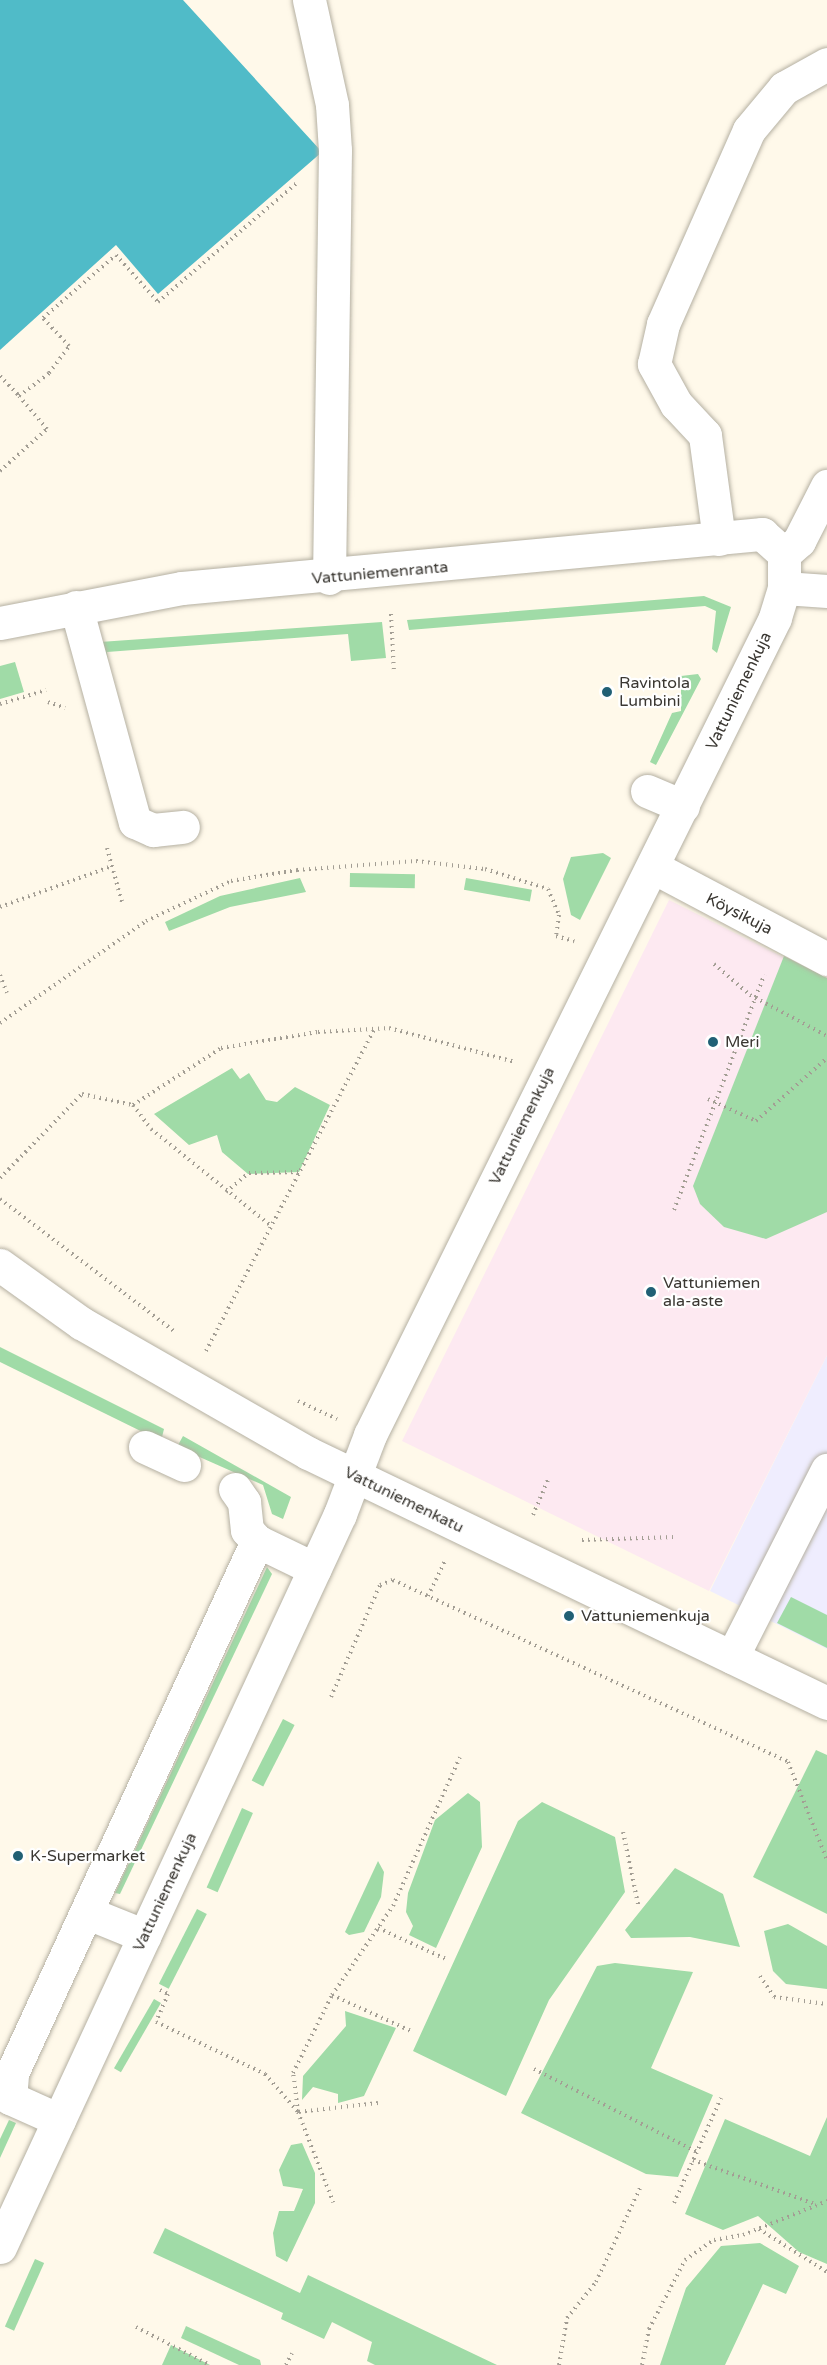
<!DOCTYPE html>
<meta charset="utf-8">
<style>
body{margin:0}
#map{position:relative;width:827px;height:2365px;overflow:hidden;background:#fff9ea;font-family:"Varela Round",sans-serif}
div>[style]{position:absolute}
[style*='--x']{left:calc(var(--x)*1px);top:calc(var(--y)*1px);width:calc(var(--w)*1px);rotate:calc(var(--a)*1deg)}
.commercial>*{inset:0;background:#efedfe}
.education>*{inset:0;background:#fde9f1}
.green>*{inset:0;background:#a0dba7;transform-origin:0 0}
.water>*{inset:0;background:#50bbc8}
.path>*{height:4px;margin-top:-2px;transform-origin:0;background:repeating-linear-gradient(90deg,#a39e94 0 1.5px,transparent 0 6px)}
.roads{filter:drop-shadow(0 0 2px #b5b0a2) drop-shadow(0 0 2px #b5b0a2)}
.minor>*{height:33px;margin:-16.5px;padding:0 16.5px;transform-origin:16.5px;border-radius:16.5px;background:#fff}
.dots>*{width:16px;height:16px;translate:-50% -50%;box-sizing:border-box;border:3px solid #fff;border-radius:50%}
span{translate:-50% -50%;white-space:nowrap;text-align:center;line-height:1.15;-webkit-text-stroke:4.5px #fff;paint-order:stroke}
.street-label{font-size:16px;color:#3a3732}
.poi-label{font-size:16px;color:#3a3732}
.left{translate:0 -50%;text-align:left}
</style>
<div id="map">
<div class="commercial">
<i style="clip-path:polygon(827px 1355px,827px 1649px,710px 1591px)"></i>
</div>
<div class="education">
<i style="clip-path:polygon(669px 900px,827px 979px,827px 1355px,709px 1591px,402px 1441px)"></i>
</div>
<div class="green">
<i style="clip-path:polygon(704px 596px,731px 607px,717px 653px,712px 649px,716px 611px,705px 606px,409px 630px,407px 620px)"></i>
<i style="clip-path:polygon(382px 622px,386px 658px,351px 661px,348px 634px,107px 652px,109px 676px,100px 642px)"></i>
<i style="clip-path:polygon(15px 662px,24px 692px,0 699px,0 666px)"></i>
<i style="clip-path:polygon(698px 674px,701px 679px,656px 765px,650px 762px,672px 713px,681px 711px,681px 676px)"></i>
<i style="clip-path:polygon(603px 853px,611px 858px,580px 920px,571px 915px,563px 879px,571px 857px)"></i>
<i style="left:350px;top:873px;width:65px;height:14px;rotate:1deg"></i>
<i style="clip-path:polygon(300px 878px,306px 892px,230px 907px,169px 931px,165px 922px,220px 896px)"></i>
<i style="left:466px;top:878px;width:67px;height:12px;rotate:10deg"></i>
<i style="clip-path:polygon(784px 956px,827px 978px,827px 1212px,766px 1239px,724px 1227px,700px 1204px,693px 1186px)"></i>
<i style="clip-path:polygon(232px 1068px,240px 1079px,249px 1073px,266px 1100px,277px 1102px,295px 1087px,330px 1105px,299px 1172px,248px 1174px,222px 1152px,217px 1135px,189px 1145px,154px 1114px)"></i>
<i style="clip-path:polygon(0 1347px,164px 1429px,161px 1441px,0 1362px)"></i>
<i style="clip-path:polygon(183px 1436px,291px 1497px,283px 1519px,272px 1514px,263px 1485px,177px 1447px)"></i>
<i style="clip-path:polygon(267px 1567px,272px 1574px,120px 1894px,115px 1893px)"></i>
<i style="clip-path:polygon(791px 1597px,827px 1615px,827px 1648px,777px 1623px)"></i>
<i style="left:283px;top:1719px;width:13px;height:69px;rotate:27deg"></i>
<i style="clip-path:polygon(816px 1750px,827px 1755px,827px 1914px,753px 1877px)"></i>
<i style="clip-path:polygon(468px 1793px,480px 1802px,482px 1847px,436px 1948px,409px 1935px,413px 1926px,406px 1912px,408px 1893px,435px 1820px)"></i>
<i style="clip-path:polygon(542px 1802px,615px 1837px,625px 1892px,549px 2000px,506px 2096px,413px 2051px,518px 1821px)"></i>
<i style="left:242px;top:1808px;width:12px;height:87px;rotate:24deg"></i>
<i style="clip-path:polygon(378px 1861px,384px 1872px,381px 1897px,364px 1932px,349px 1935px,345px 1932px)"></i>
<i style="clip-path:polygon(675px 1868px,723px 1894px,740px 1947px,690px 1937px,631px 1938px,625px 1930px)"></i>
<i style="left:197px;top:1909px;width:11px;height:84px;rotate:27deg"></i>
<i style="clip-path:polygon(788px 1924px,827px 1946px,827px 1989px,786px 1984px,773px 1971px,764px 1931px)"></i>
<i style="clip-path:polygon(615px 1963px,693px 1972px,651px 2068px,713px 2095px,678px 2177px,646px 2174px,521px 2113px,597px 1966px)"></i>
<i style="left:154px;top:1999px;width:8px;height:80px;rotate:30deg"></i>
<i style="clip-path:polygon(345px 2011px,396px 2028px,364px 2096px,338px 2103px,338px 2094px,313px 2087px,302px 2100px,303px 2076px,346px 2026px)"></i>
<i style="clip-path:polygon(827px 2117px,827px 2264px,799px 2252px,758px 2216px,723px 2230px,685px 2214px,725px 2119px,810px 2156px)"></i>
<i style="clip-path:polygon(9px 2120px,16px 2123px,0 2158px,0 2139px)"></i>
<i style="clip-path:polygon(302px 2143px,315px 2173px,315px 2203px,287px 2262px,276px 2256px,273px 2233px,279px 2211px,294px 2211px,303px 2189px,283px 2186px,279px 2170px,291px 2145px)"></i>
<i style="clip-path:polygon(165px 2228px,300px 2293px,308px 2275px,497px 2365px,375px 2365px,367px 2361px,372px 2342px,332px 2322px,324px 2339px,281px 2319px,283px 2313px,153px 2253px)"></i>
<i style="clip-path:polygon(760px 2243px,799px 2266px,786px 2294px,763px 2284px,725px 2365px,660px 2365px,686px 2288px,721px 2246px)"></i>
<i style="left:35px;top:2259px;width:10px;height:74px;rotate:24deg"></i>
<i style="clip-path:polygon(186px 2326px,260px 2360px,261px 2365px,239px 2365px,181px 2338px)"></i>
<i style="clip-path:polygon(171px 2345px,210px 2365px,162px 2365px)"></i>
</div>
<div class="water">
<i style="clip-path:polygon(0 0,183px 0,322px 152px,158px 294px,116px 245px,0 350px)"></i>
</div>
<div class="path">
<i style="--x:0;--y:376;--w:28;--a:46"></i>
<i style="--x:19;--y:396;--w:38;--a:-37"></i>
<i style="--x:49;--y:373;--w:34;--a:-53"></i>
<i style="--x:69;--y:346;--w:38;--a:-133"></i>
<i style="--x:43;--y:318;--w:96;--a:-40.8"></i>
<i style="--x:116;--y:255;--w:63;--a:48.2"></i>
<i style="--x:158;--y:302;--w:184;--a:-40.6"></i>
<i style="--x:0;--y:471;--w:63;--a:-41.8"></i>
<i style="--x:47;--y:429;--w:43;--a:-130.3"></i>
<i style="--x:391;--y:614;--w:58;--a:87"></i>
<i style="--x:48;--y:702;--w:18;--a:19"></i>
<i style="--x:0;--y:704;--w:48;--a:-16.9"></i>
<i style="--x:107;--y:848;--w:56;--a:74.5"></i>
<i style="--x:0;--y:907;--w:119;--a:-20.1"></i>
<i style="--x:714;--y:964;--w:48;--a:40.7"></i>
<i style="--x:750;--y:995;--w:87;--a:28"></i>
<i style="--x:0;--y:975;--w:19;--a:69"></i>
<i style="--x:0;--y:1023;--w:178;--a:-34.9"></i>
<i style="--x:146;--y:921;--w:94;--a:-25.2"></i>
<i style="--x:231;--y:881;--w:67;--a:-9.5"></i>
<i style="--x:297;--y:870;--w:119;--a:-4.3"></i>
<i style="--x:416;--y:861;--w:69;--a:6.6"></i>
<i style="--x:485;--y:869;--w:66;--a:17.6"></i>
<i style="--x:548;--y:889;--w:28;--a:67"></i>
<i style="--x:559;--y:915;--w:21;--a:98"></i>
<i style="--x:556;--y:936;--w:19;--a:16"></i>
<i style="--x:708;--y:1099;--w:53;--a:24.6"></i>
<i style="--x:756;--y:1121;--w:95;--a:-41.6"></i>
<i style="--x:133;--y:1105;--w:30;--a:53"></i>
<i style="--x:151;--y:1129;--w:154;--a:38.9"></i>
<i style="--x:0;--y:1178;--w:117;--a:-45.7"></i>
<i style="--x:82;--y:1094;--w:52;--a:12.2"></i>
<i style="--x:133;--y:1105;--w:105;--a:-32.9"></i>
<i style="--x:221;--y:1048;--w:98;--a:-9.4"></i>
<i style="--x:318;--y:1032;--w:71;--a:-3.2"></i>
<i style="--x:389;--y:1028;--w:131;--a:15.1"></i>
<i style="--x:226;--y:1192;--w:30;--a:-40"></i>
<i style="--x:249;--y:1173;--w:50;--a:-1.1"></i>
<i style="--x:0;--y:1199;--w:218;--a:37.2"></i>
<i style="--x:674;--y:1210;--w:252;--a:-69"></i>
<i style="--x:206;--y:1351;--w:363;--a:-62.4"></i>
<i style="--x:298;--y:1401;--w:43;--a:24.8"></i>
<i style="--x:533;--y:1515;--w:39;--a:-67"></i>
<i style="--x:582;--y:1540;--w:91;--a:-1.9"></i>
<i style="--x:428;--y:1596;--w:41;--a:-64.1"></i>
<i style="--x:331;--y:1697;--w:122;--a:-66.4"></i>
<i style="--x:380;--y:1585;--w:14;--a:-21"></i>
<i style="--x:393;--y:1580;--w:435;--a:24.7"></i>
<i style="--x:788;--y:1762;--w:105;--a:68.3"></i>
<i style="--x:623;--y:1832;--w:74;--a:78.2"></i>
<i style="--x:378;--y:1928;--w:75;--a:24.5"></i>
<i style="--x:760;--y:1976;--w:25;--a:56"></i>
<i style="--x:774;--y:1997;--w:53;--a:7.5"></i>
<i style="--x:160;--y:1990;--w:9;--a:27"></i>
<i style="--x:168;--y:1994;--w:30;--a:113"></i>
<i style="--x:156;--y:2022;--w:121;--a:25.5"></i>
<i style="--x:265;--y:2074;--w:50;--a:49"></i>
<i style="--x:298;--y:2112;--w:97;--a:68.7"></i>
<i style="--x:332;--y:1995;--w:87;--a:24.5"></i>
<i style="--x:534;--y:2069;--w:183;--a:27"></i>
<i style="--x:378;--y:2103;--w:81;--a:173.6"></i>
<i style="--x:298;--y:2112;--w:39;--a:-97"></i>
<i style="--x:293;--y:2073;--w:87;--a:-63.4"></i>
<i style="--x:332;--y:1995;--w:108;--a:-55.6"></i>
<i style="--x:393;--y:1906;--w:163;--a:-65.8"></i>
<i style="--x:693;--y:2160;--w:132;--a:19.9"></i>
<i style="--x:674;--y:2203;--w:115;--a:-65.9"></i>
<i style="--x:759;--y:2229;--w:80;--a:32.3"></i>
<i style="--x:136;--y:2327;--w:83;--a:27.2"></i>
<i style="--x:286;--y:2365;--w:13;--a:-63"></i>
<i style="--x:559;--y:2365;--w:48;--a:-80.3"></i>
<i style="--x:567;--y:2318;--w:46;--a:-51.1"></i>
<i style="--x:596;--y:2282;--w:106;--a:-64.9"></i>
<i style="--x:642;--y:2365;--w:37;--a:-79"></i>
<i style="--x:649;--y:2329;--w:78;--a:-62.4"></i>
<i style="--x:685;--y:2260;--w:35;--a:-35"></i>
<i style="--x:714;--y:2240;--w:29;--a:-10"></i>
<i style="--x:743;--y:2235;--w:91;--a:-22"></i>
</div>
<div class="roads">
<div class="minor">
<i style="--x:309;--y:0;--w:107;--a:77.6"></i>
<i style="--x:332;--y:105;--w:45;--a:86.2"></i>
<i style="--x:335;--y:150;--w:428;--a:90.8"></i>
<i style="--x:719;--y:539;--w:105;--a:-97.7"></i>
<i style="--x:705;--y:435;--w:42;--a:-133.1"></i>
<i style="--x:676;--y:404;--w:46;--a:-118.8"></i>
<i style="--x:654;--y:364;--w:41;--a:-77.3"></i>
<i style="--x:663;--y:324;--w:212;--a:-66.1"></i>
<i style="--x:749;--y:130;--w:55;--a:-50.2"></i>
<i style="--x:784;--y:88;--w:49;--a:-29.2"></i>
<i style="--x:784;--y:554;--w:20;--a:-41"></i>
<i style="--x:799;--y:541;--w:62;--a:-63"></i>
<i style="--x:784;--y:588;--w:43;--a:4"></i>
<i style="--x:76;--y:607;--w:223;--a:74.7"></i>
<i style="--x:135;--y:822;--w:20;--a:24"></i>
<i style="--x:153;--y:830;--w:30;--a:-6"></i>
<i style="--x:0;--y:623;--w:185;--a:-10.9"></i>
<i style="--x:182;--y:588;--w:583;--a:-5.32"></i>
<i style="--x:762;--y:534;--w:30;--a:42"></i>
<i style="--x:784;--y:554;--w:34;--a:90"></i>
<i style="--x:784;--y:588;--w:31;--a:107"></i>
<i style="--x:775;--y:618;--w:912;--a:116.37"></i>
<i style="--x:370;--y:1435;--w:85;--a:110.8"></i>
<i style="--x:340;--y:1514;--w:808;--a:114.88"></i>
<i style="--x:647;--y:791;--w:39;--a:23"></i>
<i style="--x:653;--y:867;--w:197;--a:27.9"></i>
<i style="--x:0;--y:1265;--w:100;--a:35.6"></i>
<i style="--x:81;--y:1323;--w:262;--a:29.8"></i>
<i style="--x:308;--y:1453;--w:576;--a:25.72"></i>
<i style="--x:145;--y:1447;--w:43;--a:24.8"></i>
<i style="--x:235;--y:1489;--w:16;--a:55"></i>
<i style="--x:244;--y:1502;--w:28;--a:84"></i>
<i style="--x:247;--y:1530;--w:15;--a:48"></i>
<i style="--x:257;--y:1541;--w:64;--a:25.8"></i>
<i style="--x:732;--y:1657;--w:210;--a:-63.1"></i>
<i style="--x:88;--y:1913;--w:61;--a:22"></i>
<i style="--x:59;--y:2120;--w:54;--a:-155.8"></i>
<i style="--x:10;--y:2098;--w:25;--a:-85"></i>
<i style="--x:12;--y:2073;--w:586;--a:-65.27"></i>
</div>
</div>
<div class="dots">
<i style="left:607px;top:692px;background:#216075"></i>
<i style="left:713px;top:1042px;background:#216075"></i>
<i style="left:651px;top:1292px;background:#216075"></i>
<i style="left:569px;top:1616px;background:#216075"></i>
<i style="left:18px;top:1856px;background:#216075"></i>
</div>
<div class="street-label">
<span style="left:380px;top:573px;rotate:-5deg">Vattuniemenranta</span>
<span style="left:739px;top:691px;rotate:-64deg">Vattuniemenkuja</span>
<span style="left:739px;top:914px;rotate:27deg">Köysikuja</span>
<span style="left:522px;top:1126px;rotate:-64deg">Vattuniemenkuja</span>
<span style="left:404px;top:1500px;rotate:26deg">Vattuniemenkatu</span>
<span style="left:165px;top:1892px;rotate:-65deg">Vattuniemenkuja</span>
</div>
<div class="poi-label">
<span class="left" style="left:619px;top:692px">Ravintola<br>Lumbini</span>
<span class="left" style="left:725px;top:1042px">Meri</span>
<span class="left" style="left:663px;top:1292px">Vattuniemen<br>ala-aste</span>
<span class="left" style="left:581px;top:1616px">Vattuniemenkuja</span>
<span class="left" style="left:30px;top:1856px">K-Supermarket</span>
</div>
</div>
